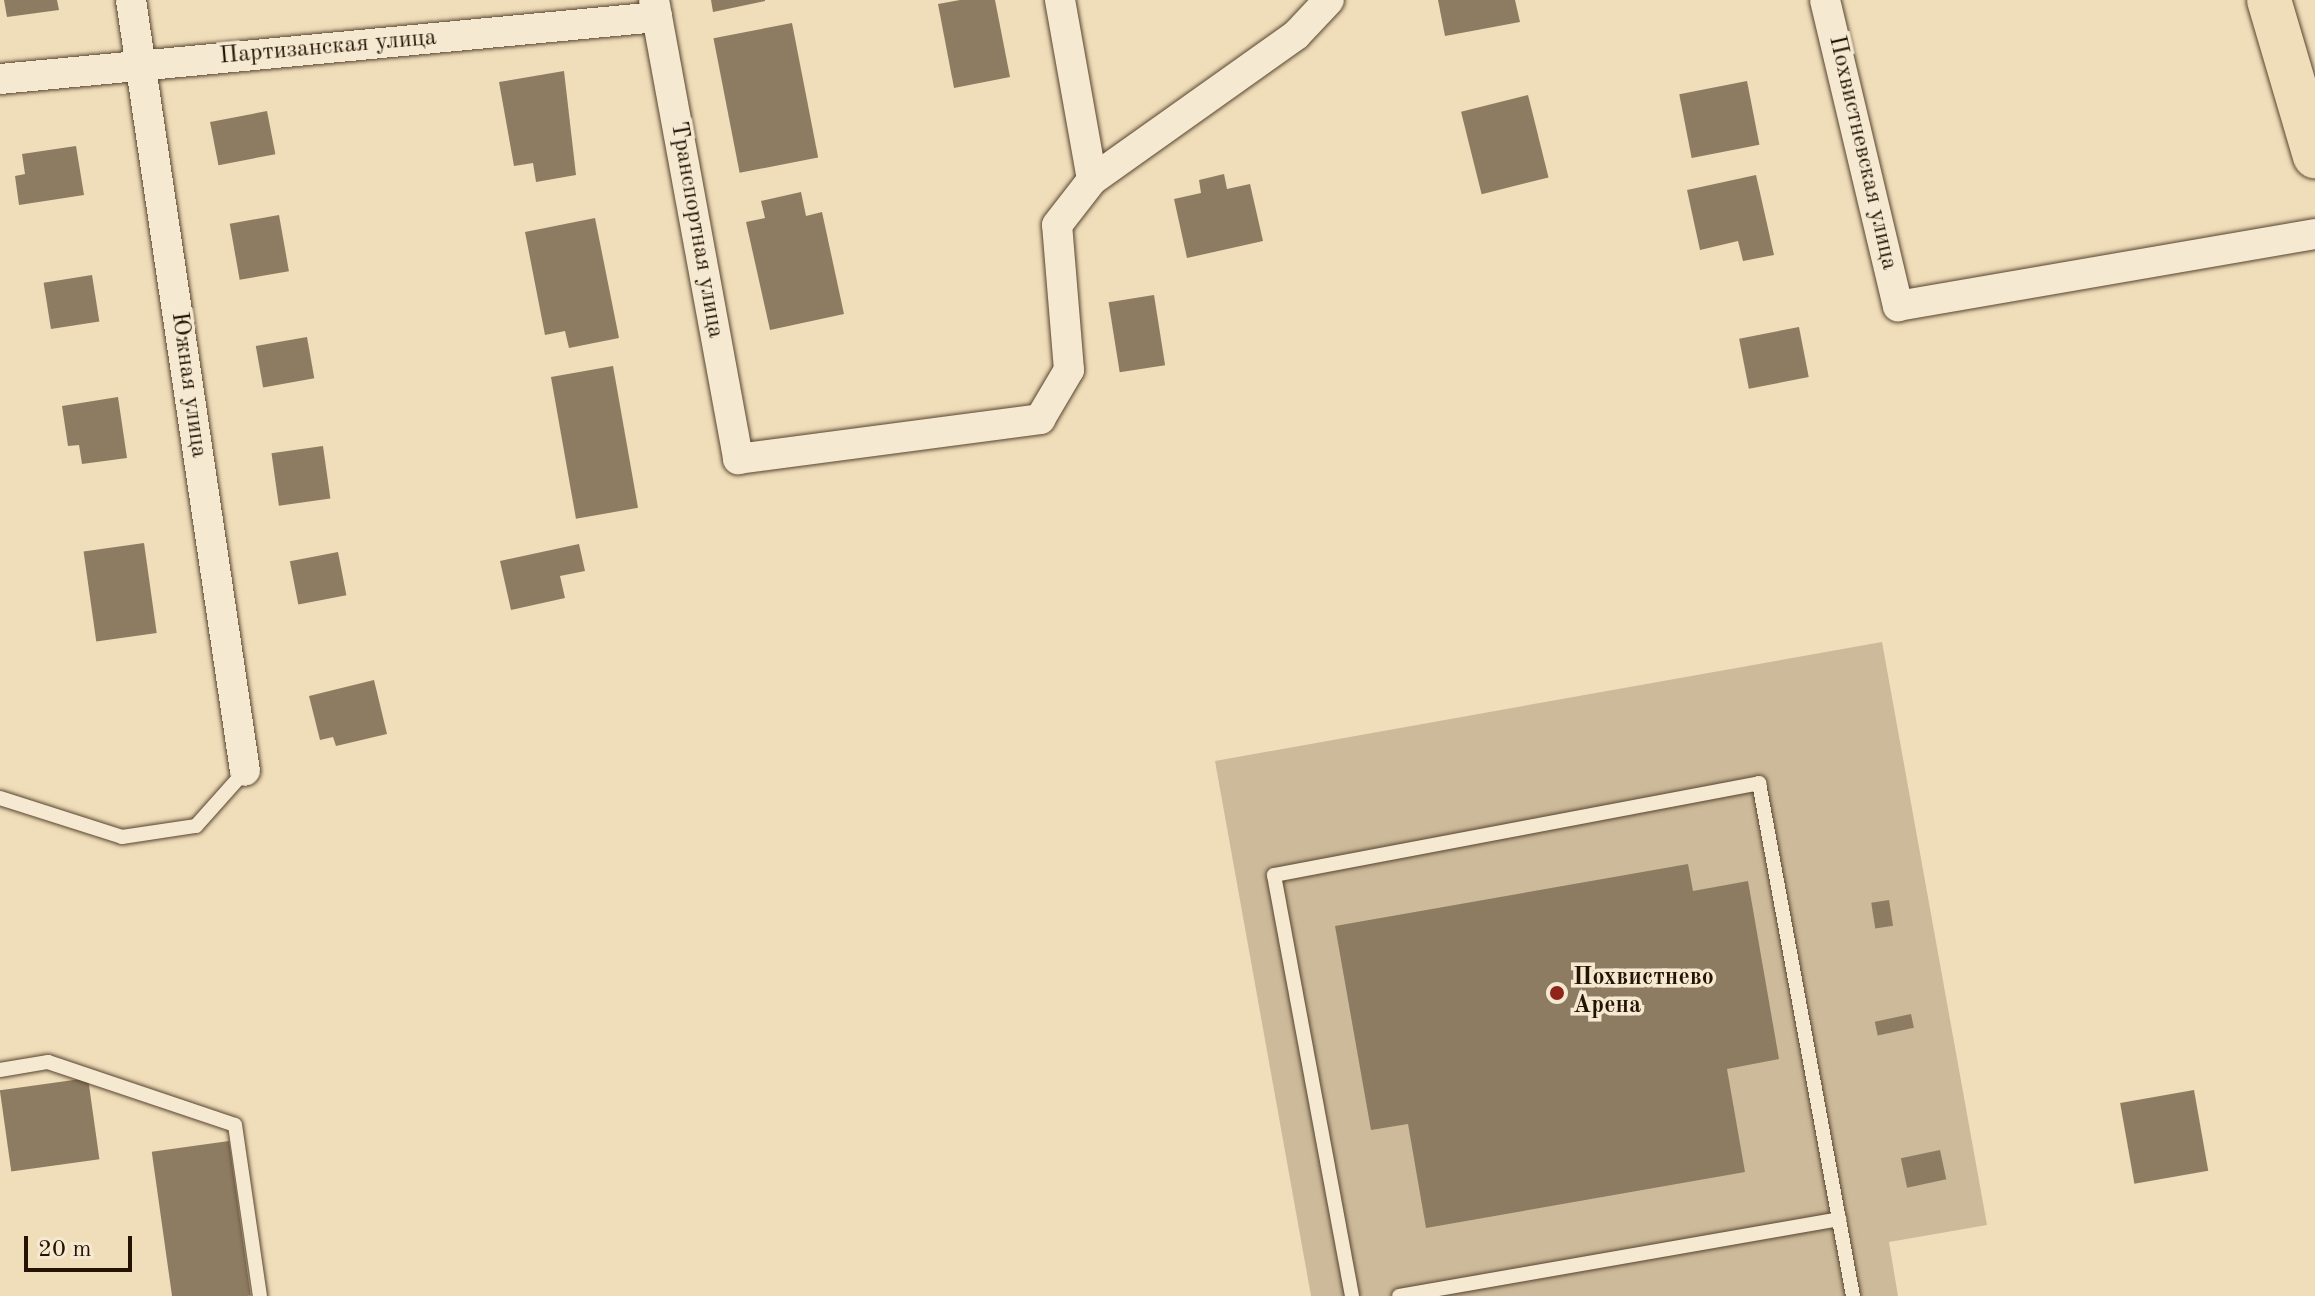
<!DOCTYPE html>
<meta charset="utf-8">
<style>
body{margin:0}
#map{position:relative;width:2315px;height:1296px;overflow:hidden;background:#f0ddb9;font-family:"Old Standard TT",serif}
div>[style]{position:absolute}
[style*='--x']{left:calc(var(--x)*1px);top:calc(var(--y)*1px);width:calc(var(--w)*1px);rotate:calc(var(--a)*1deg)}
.green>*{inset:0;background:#cdba9a}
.building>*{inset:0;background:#8e7c62;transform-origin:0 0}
.roads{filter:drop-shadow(0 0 2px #574530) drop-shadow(0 0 2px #574530)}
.lane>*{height:14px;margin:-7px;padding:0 7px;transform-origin:7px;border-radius:7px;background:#f5e9d2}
.street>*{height:30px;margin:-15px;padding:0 15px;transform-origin:15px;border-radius:15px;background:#f5e9d2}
.primary>*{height:44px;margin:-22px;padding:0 22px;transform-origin:22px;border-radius:22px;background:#f0ddb9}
.dots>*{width:22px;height:22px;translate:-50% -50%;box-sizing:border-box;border:4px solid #f5e9d2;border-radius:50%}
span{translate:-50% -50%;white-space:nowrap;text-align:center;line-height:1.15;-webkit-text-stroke:7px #f5e9d2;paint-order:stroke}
.street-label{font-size:24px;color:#241203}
.poi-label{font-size:24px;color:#241203;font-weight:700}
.left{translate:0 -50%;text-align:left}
.scale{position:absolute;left:24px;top:1236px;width:108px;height:36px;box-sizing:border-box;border:4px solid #241203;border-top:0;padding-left:10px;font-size:24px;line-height:28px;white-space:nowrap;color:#241203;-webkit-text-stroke:6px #f5e9d2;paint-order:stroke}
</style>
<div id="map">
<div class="green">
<i style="clip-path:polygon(1882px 642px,1987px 1225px,1889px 1242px,1898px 1296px,1311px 1296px,1215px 761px)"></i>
</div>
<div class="building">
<i style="clip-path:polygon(4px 0,57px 0,59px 10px,7px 17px)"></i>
<i style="clip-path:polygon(711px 0,765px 0,765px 1px,713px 12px)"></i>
<i style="clip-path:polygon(960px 0,995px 0,1010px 77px,954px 88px,938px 4px)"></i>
<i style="clip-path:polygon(1438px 0,1515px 0,1520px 22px,1445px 36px)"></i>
<i style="left:792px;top:23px;width:137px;height:80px;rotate:79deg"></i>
<i style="clip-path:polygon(564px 71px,576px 175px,536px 182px,533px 163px,514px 166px,499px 82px)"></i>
<i style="left:1747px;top:81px;width:65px;height:69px;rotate:79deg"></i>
<i style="left:1528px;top:95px;width:85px;height:69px;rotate:76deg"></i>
<i style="left:267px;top:111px;width:44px;height:58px;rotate:79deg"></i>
<i style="clip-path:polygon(76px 146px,84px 195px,19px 205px,15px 176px,25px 174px,22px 154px)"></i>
<i style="clip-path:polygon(1224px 174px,1227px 189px,1250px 184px,1263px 241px,1187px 258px,1174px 199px,1201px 193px,1199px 180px)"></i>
<i style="clip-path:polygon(1756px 175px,1774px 255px,1743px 261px,1738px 241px,1700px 250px,1687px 190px)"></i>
<i style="clip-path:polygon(801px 192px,806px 216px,822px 212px,844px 314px,770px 330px,746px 222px,765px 218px,761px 201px)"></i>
<i style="left:279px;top:215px;width:57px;height:50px;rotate:80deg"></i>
<i style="clip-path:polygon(595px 218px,619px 338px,569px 348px,565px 331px,545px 335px,525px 232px)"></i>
<i style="left:92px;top:275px;width:47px;height:49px;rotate:81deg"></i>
<i style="left:1154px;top:295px;width:71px;height:46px;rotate:81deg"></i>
<i style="left:1799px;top:327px;width:51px;height:61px;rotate:79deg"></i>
<i style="left:307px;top:337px;width:42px;height:52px;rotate:80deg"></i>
<i style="left:613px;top:366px;width:144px;height:63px;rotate:80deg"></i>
<i style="clip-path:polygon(118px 397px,127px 458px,82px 464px,79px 445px,68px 446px,62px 406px)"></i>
<i style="left:323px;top:446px;width:53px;height:52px;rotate:82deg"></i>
<i style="left:144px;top:543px;width:91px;height:61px;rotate:82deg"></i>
<i style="clip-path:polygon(579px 544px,585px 571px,560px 576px,565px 598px,511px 610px,500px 561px)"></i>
<i style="left:338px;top:552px;width:44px;height:49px;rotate:79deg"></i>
<i style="clip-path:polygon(374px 680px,387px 734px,336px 746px,333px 737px,320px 740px,309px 696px)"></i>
<i style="clip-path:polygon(1688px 864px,1693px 891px,1748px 881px,1779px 1059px,1727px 1069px,1745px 1172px,1426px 1228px,1408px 1124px,1371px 1130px,1335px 926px)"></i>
<i style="left:1889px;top:900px;width:26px;height:18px;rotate:81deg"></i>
<i style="left:1911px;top:1014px;width:14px;height:37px;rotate:78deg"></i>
<i style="left:88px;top:1078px;width:82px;height:89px;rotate:82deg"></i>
<i style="left:2194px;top:1090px;width:82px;height:75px;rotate:80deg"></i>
<i style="left:229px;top:1141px;width:156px;height:78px;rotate:82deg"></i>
<i style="left:1940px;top:1150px;width:30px;height:40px;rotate:78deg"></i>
</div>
<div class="roads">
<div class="lane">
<i style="--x:0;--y:798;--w:128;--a:17.7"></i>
<i style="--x:122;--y:837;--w:75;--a:-8.5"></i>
<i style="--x:196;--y:826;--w:74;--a:-48.3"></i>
<i style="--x:0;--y:1070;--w:49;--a:-9.5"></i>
<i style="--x:48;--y:1062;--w:197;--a:18.6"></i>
<i style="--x:235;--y:1125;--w:173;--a:81.7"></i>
<i style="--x:1352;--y:1296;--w:428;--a:-100.5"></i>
<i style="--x:1274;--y:875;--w:494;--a:-10.7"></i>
<i style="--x:1759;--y:783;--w:522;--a:79.62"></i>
<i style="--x:1399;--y:1296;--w:447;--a:-9.9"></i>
</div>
<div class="street">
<i style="--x:131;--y:0;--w:779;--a:81.59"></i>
<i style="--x:654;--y:0;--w:467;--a:79.6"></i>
<i style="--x:738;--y:459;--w:305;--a:-7.5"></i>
<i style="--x:1040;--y:419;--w:57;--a:-59.4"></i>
<i style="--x:1069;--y:370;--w:145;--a:-94.7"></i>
<i style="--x:1057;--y:225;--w:57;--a:-52.1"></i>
<i style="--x:1092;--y:180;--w:250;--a:-35.4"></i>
<i style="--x:1296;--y:35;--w:48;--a:-46.7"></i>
<i style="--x:1060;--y:0;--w:183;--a:79.9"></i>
<i style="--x:1825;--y:0;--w:315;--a:76.6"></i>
<i style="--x:1898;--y:306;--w:423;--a:-9.8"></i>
<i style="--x:0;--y:79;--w:660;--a:-5.39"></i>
</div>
<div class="primary">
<i style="--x:2269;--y:0;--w:163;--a:73.6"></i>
</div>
</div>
<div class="dots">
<i style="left:1557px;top:993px;background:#8f2418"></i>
</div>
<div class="street-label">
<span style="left:328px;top:48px;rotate:-5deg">Партизанская улица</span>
<span style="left:1862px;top:153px;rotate:77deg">Похвистневская улица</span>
<span style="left:696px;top:230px;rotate:80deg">Транспортная улица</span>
<span style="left:188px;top:385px;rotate:82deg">Южная улица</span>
</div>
<div class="poi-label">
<span class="left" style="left:1573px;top:993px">Похвистнево<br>Арена</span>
</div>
<div class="scale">20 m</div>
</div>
